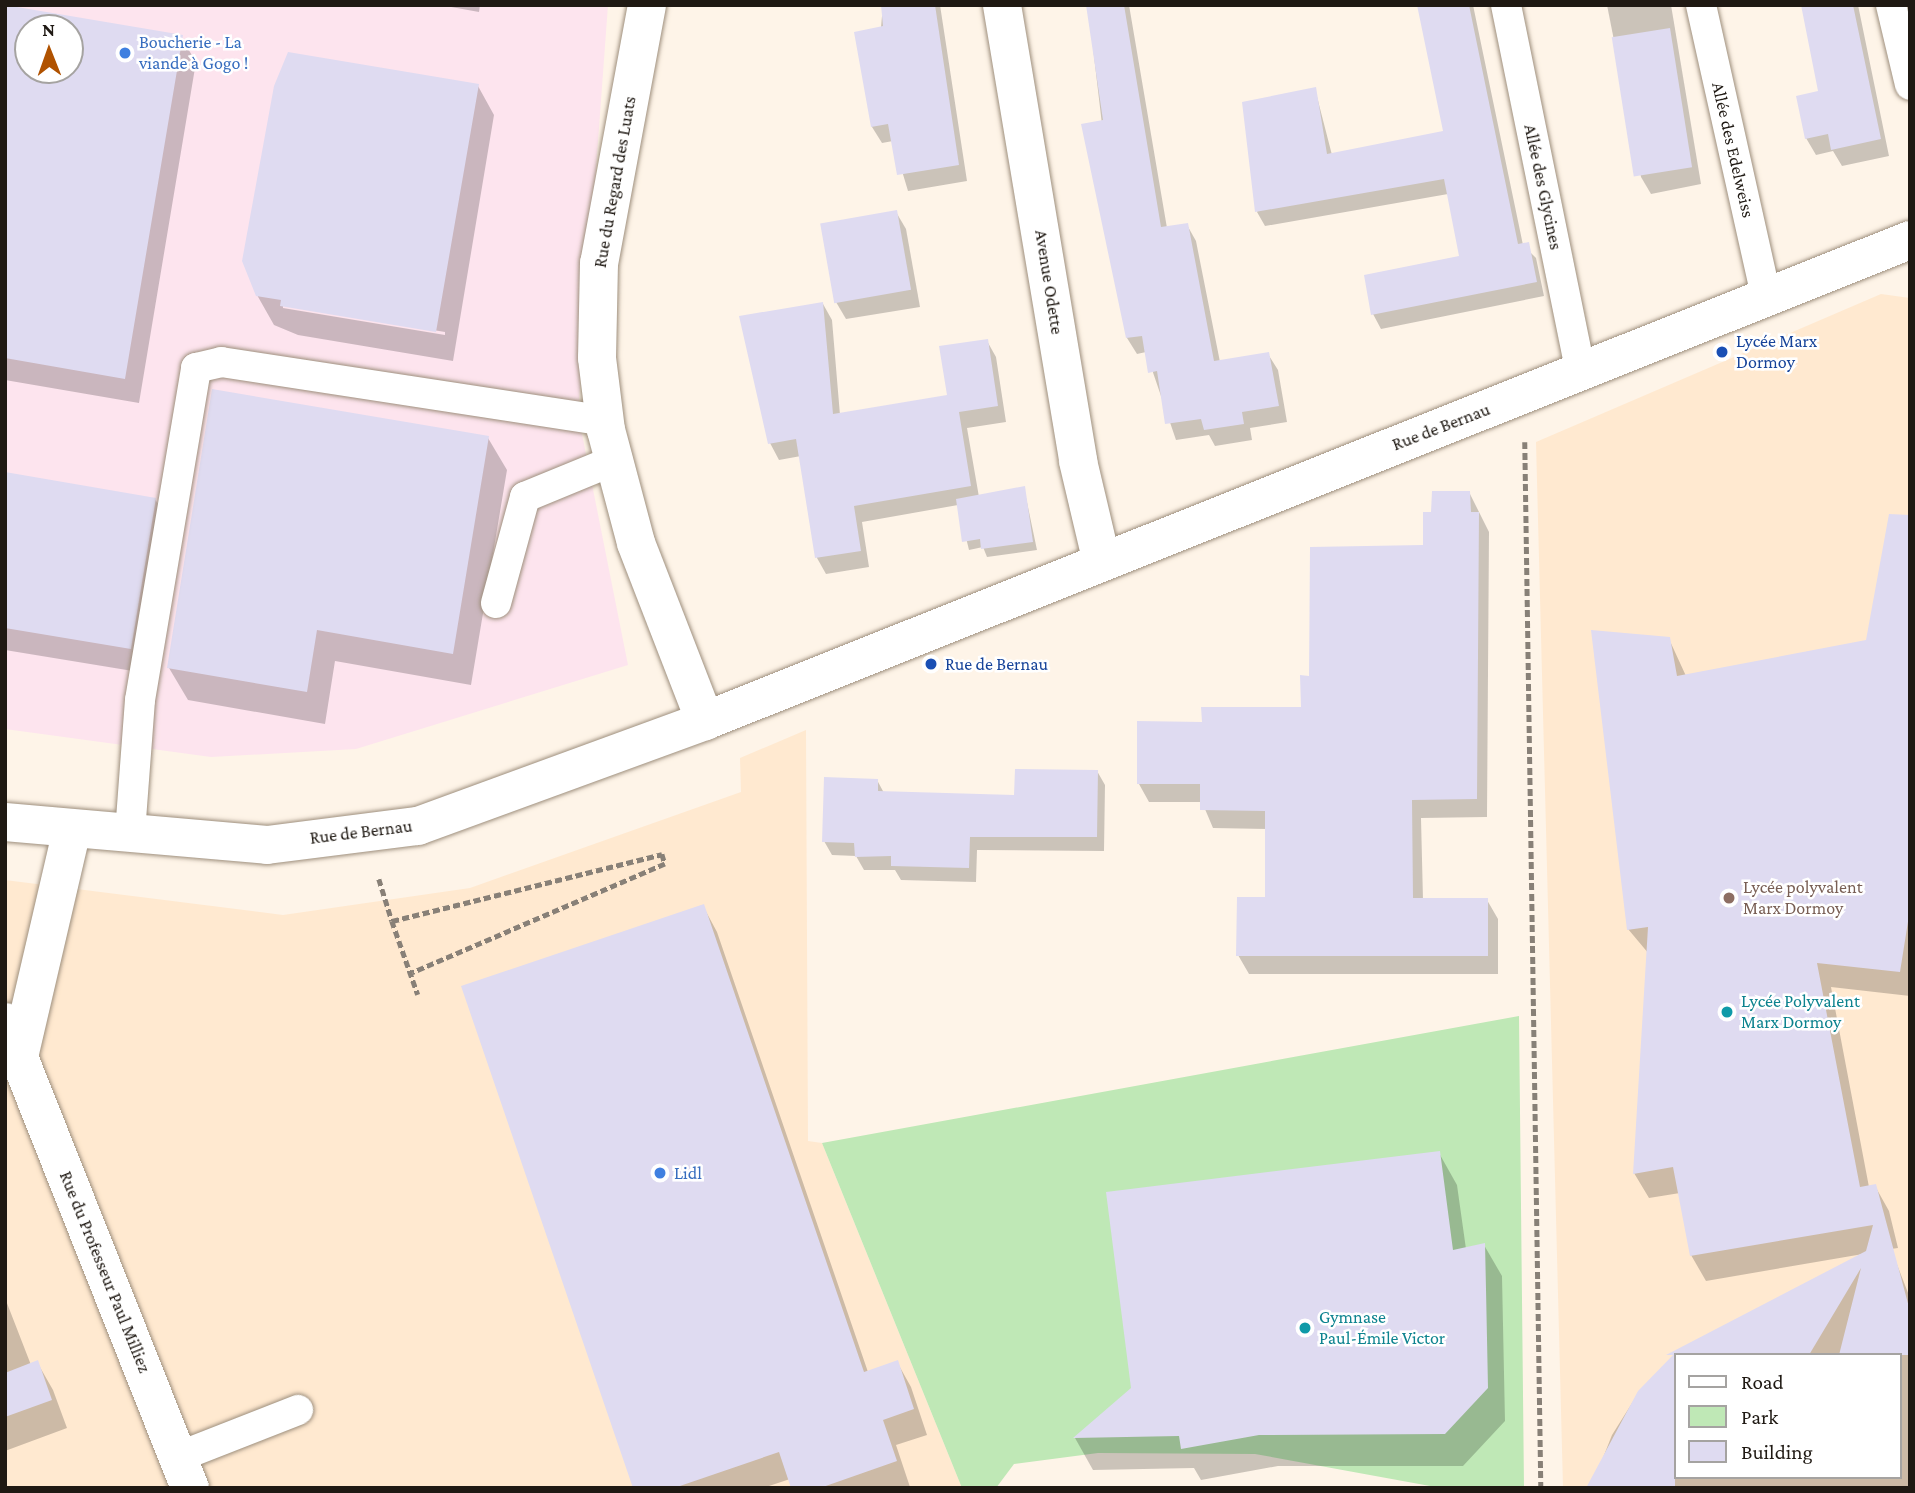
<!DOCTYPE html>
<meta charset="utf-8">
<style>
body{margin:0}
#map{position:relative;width:1915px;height:1493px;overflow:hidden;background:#fef4e8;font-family:"Crimson Pro",serif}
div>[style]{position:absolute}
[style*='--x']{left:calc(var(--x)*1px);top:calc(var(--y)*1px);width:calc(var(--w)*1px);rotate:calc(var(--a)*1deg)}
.commercial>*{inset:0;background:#fde4ee}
.built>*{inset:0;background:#ffe9d0}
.green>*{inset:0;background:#bfe8b6}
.shadow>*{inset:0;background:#0003}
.building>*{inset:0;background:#dfdbf1;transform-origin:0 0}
.path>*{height:4.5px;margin-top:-2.25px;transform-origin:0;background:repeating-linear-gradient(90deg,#888077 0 7px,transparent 0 10.5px)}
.roads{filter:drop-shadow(0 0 2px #9e8f7d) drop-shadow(0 0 2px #9e8f7d)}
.lane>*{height:30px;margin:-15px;padding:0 15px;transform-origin:15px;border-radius:15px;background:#fff}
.street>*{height:38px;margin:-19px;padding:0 19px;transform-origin:19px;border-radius:19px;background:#fff}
.secondary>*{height:38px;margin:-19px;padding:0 19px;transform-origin:19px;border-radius:19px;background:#fff}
.dots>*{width:19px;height:19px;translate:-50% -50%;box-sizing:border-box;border:4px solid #fff;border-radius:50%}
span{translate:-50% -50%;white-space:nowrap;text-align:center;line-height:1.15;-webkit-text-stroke:5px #fff;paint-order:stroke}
.shop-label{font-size:18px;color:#366cbe}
.left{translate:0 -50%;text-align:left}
.street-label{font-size:18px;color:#1f1913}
.transit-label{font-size:18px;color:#164399}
.education-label{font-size:18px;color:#785e54}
.culture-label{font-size:18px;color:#0d838f}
.frame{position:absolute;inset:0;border:7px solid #1f1913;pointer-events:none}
.legend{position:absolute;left:1674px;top:1353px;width:228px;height:126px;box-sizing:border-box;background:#fff;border:2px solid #a5a3a1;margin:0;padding:9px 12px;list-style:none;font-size:21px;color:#1f1913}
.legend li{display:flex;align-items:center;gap:14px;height:35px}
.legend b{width:35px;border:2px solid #a5a3a1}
.north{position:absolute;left:14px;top:14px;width:70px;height:70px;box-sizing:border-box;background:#fff;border:2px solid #a5a3a1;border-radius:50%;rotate:359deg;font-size:19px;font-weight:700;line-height:28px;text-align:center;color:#1f1913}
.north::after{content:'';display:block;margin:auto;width:24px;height:32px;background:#b05200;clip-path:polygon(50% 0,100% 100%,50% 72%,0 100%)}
</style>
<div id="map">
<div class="commercial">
<i style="clip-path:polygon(evenodd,5px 5px,608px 5px,578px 414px,628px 665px,356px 749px,211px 757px,5px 729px,5px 5px,28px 28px,70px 28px,70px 70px,28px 70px,28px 28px)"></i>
</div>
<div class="built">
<i style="clip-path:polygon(evenodd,1881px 294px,1910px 298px,1910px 1488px,1563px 1488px,1536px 442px,1881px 294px,1675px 1355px,1899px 1355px,1899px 1477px,1675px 1477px,1675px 1355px)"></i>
<i style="clip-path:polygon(806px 730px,808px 1141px,822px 1143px,962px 1488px,5px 1488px,5px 880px,283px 915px,470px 888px,741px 792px,740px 758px)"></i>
</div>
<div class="green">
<i style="clip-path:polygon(1519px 1016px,1524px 1488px,1441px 1488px,1255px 1454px,1098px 1453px,1014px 1464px,996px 1488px,962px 1488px,822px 1143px)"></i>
</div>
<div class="shadow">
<i style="clip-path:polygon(440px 5px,480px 5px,479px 12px)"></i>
<i style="clip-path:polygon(883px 5px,940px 5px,967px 181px,908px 191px,893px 141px,882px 143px,872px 127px)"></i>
<i style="clip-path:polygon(1088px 5px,1129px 5px,1167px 228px,1187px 225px,1196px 241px,1220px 362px,1268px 354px,1278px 370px,1287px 422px,1250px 428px,1252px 440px,1215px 446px,1209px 435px,1176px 440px,1146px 352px,1137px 354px,1127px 338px)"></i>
<i style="clip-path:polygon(1418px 5px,1473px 5px,1523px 245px,1536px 258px,1544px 296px,1381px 329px,1373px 314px,1461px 257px,1448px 194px,1265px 226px,1257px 212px,1315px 89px,1332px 155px,1445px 132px)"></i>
<i style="clip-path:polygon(1607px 5px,1671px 5px,1701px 184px,1651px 194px,1641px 177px)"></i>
<i style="clip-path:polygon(1803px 5px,1858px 5px,1889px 156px,1842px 166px,1833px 151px,1816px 155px,1806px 138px,1820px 92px)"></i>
<i style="clip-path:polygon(evenodd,5px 7px,181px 37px,196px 62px,139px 403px,5px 380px,5px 7px,28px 28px,70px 28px,70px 70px,28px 70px,28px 28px)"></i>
<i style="clip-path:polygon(evenodd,478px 86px,494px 115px,453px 361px,298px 335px,274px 325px,257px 295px,478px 86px,283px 305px,445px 332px,445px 335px,283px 308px,283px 305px)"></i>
<i style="clip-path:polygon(896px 212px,906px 229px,920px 307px,846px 319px,836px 302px)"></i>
<i style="clip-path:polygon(823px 304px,832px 320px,840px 415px,949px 396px,987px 341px,996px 357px,1006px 422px,967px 428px,979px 497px,1024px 488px,1037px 550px,987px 557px,983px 547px,969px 550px,958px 505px,862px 522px,869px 567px,826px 574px,817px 558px,801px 456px,779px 460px,770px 443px)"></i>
<i style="clip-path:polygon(488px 438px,507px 470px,471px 685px,335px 661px,325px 724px,188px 700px,169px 668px)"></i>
<i style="clip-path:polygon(5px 474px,155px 499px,170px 524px,145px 673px,5px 650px)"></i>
<i style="clip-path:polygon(1469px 492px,1489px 532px,1487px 817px,1421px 818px,1423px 900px,1487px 900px,1498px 919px,1498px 974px,1249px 974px,1238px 955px,1267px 899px,1267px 829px,1213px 828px,1202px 802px,1149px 802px,1139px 784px,1203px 724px,1302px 709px,1311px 678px,1425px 547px,1433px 513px)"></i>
<i style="clip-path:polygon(1910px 576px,1910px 996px,1831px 987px,1869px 1187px,1875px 1186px,1889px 1211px,1898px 1248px,1891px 1249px,1910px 1298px,1910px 1488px,1591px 1488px,1612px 1435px,1639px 1392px,1675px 1361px,1675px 1477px,1899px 1477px,1899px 1355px,1682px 1355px,1863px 1254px,1706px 1281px,1691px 1255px,1680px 1193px,1649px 1198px,1634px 1173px,1649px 954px,1628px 929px,1669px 639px,1686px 676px,1867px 641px)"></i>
<i style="clip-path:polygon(1097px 771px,1105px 785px,1104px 851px,977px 850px,976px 882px,901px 880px,895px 870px,864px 870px,856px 856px,832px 855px,824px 841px,877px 780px,884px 793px,1016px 797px)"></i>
<i style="clip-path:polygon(703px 906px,717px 932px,868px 1372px,897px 1362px,911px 1387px,927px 1435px,896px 1445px,910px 1487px,793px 1488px,790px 1479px,763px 1488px,634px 1488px)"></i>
<i style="clip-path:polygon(1439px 1153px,1457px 1185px,1466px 1249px,1484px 1245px,1502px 1276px,1505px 1421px,1463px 1466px,1278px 1466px,1201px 1480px,1194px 1468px,1093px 1470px,1075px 1438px)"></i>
<i style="clip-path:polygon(5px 1298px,31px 1365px,37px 1362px,53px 1390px,67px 1428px,5px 1451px)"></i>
</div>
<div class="building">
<i style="clip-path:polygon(evenodd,5px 5px,183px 35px,125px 379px,5px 358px,5px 5px,28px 28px,70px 28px,70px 70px,28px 70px,28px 28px)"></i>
<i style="clip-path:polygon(881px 5px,935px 5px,959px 165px,897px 175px,888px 124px,871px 127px,854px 32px,883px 26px)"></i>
<i style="clip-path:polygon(1086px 5px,1124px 5px,1161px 227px,1188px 223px,1214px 361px,1269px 352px,1279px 406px,1242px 412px,1244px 424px,1204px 430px,1201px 419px,1165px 424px,1157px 371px,1148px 373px,1142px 336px,1126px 338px,1081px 124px,1103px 120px)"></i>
<i style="clip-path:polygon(1417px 5px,1469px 5px,1518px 244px,1529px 242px,1537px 282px,1371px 315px,1364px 275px,1459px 256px,1444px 179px,1255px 212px,1242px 102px,1316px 87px,1327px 154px,1443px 131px)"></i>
<i style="clip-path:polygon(1801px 5px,1853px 5px,1881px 139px,1831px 150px,1828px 134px,1805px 139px,1796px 96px,1818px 91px)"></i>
<i style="left:1670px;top:28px;width:141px;height:59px;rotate:81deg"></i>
<i style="clip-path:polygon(288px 52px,479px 84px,436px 332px,280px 306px,281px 300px,256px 296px,242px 261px,274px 86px)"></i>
<i style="left:897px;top:210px;width:81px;height:78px;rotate:80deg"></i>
<i style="clip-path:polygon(823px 302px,833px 414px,947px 395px,939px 346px,988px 339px,998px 406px,959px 412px,971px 486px,854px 506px,861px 551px,815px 558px,796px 439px,768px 444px,739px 316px)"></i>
<i style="clip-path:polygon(212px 389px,489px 436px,453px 654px,317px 630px,307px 692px,167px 668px)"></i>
<i style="clip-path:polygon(5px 472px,156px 498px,131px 649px,5px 628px)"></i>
<i style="clip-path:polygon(1025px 486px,1033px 542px,981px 549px,980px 539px,962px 542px,956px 499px)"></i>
<i style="clip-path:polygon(1432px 491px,1470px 491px,1471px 512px,1479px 512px,1477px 799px,1412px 800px,1413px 898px,1488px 898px,1488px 956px,1236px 956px,1237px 897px,1265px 897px,1265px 811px,1200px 810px,1200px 784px,1137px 784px,1137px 721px,1202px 722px,1201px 707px,1301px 707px,1300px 675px,1309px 676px,1310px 547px,1423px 545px,1423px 512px,1431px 512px)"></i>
<i style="clip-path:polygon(1889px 514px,1910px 515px,1910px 909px,1900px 972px,1817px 963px,1860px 1187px,1876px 1184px,1910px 1311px,1910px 1355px,1839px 1355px,1861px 1268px,1809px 1355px,1675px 1355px,1675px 1488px,1586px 1488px,1638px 1391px,1673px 1355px,1666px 1355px,1866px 1251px,1873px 1225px,1690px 1256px,1673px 1167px,1633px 1174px,1648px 927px,1627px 930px,1591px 630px,1670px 637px,1677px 676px,1866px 640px)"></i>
<i style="clip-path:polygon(1015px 769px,1098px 770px,1097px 837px,970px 837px,969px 868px,891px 866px,891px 856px,855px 857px,854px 843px,822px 842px,824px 777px,878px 779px,878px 791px,1014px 795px)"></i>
<i style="clip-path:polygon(704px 904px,864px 1372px,898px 1360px,914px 1409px,883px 1420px,897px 1461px,820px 1488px,791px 1488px,779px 1452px,674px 1488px,633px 1488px,461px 986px)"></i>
<i style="clip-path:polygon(1440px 1151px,1453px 1250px,1485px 1243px,1486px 1289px,1488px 1388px,1445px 1434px,1259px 1435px,1181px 1449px,1179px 1436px,1073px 1438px,1131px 1388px,1106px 1192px)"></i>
<i style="clip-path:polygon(38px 1360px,52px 1400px,5px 1417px,5px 1373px)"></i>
</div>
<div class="path">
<i style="--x:1525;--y:442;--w:1046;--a:89.12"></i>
<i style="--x:379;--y:879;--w:44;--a:72.8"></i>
<i style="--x:392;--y:921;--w:278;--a:-13.9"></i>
<i style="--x:662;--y:854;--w:10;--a:73"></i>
<i style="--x:665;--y:864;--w:275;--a:156.7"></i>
<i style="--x:392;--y:921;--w:78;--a:70.6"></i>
</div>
<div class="roads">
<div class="lane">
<i style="--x:1506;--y:5;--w:371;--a:78.5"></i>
<i style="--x:1701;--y:5;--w:297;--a:77.4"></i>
<i style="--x:1891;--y:5;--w:82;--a:76.6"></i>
<i style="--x:496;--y:603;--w:110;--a:-74.7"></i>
<i style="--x:525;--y:497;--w:97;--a:-22.3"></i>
<i style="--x:130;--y:833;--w:133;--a:-85.7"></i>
<i style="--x:140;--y:700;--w:337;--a:-80.4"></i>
<i style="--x:196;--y:368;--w:26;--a:-13"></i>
<i style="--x:221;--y:362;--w:389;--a:8.7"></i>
<i style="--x:178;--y:1457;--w:129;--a:-21.4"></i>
</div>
<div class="street">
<i style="--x:647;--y:5;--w:262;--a:100.5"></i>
<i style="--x:599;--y:263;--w:95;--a:91.2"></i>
<i style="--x:597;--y:358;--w:73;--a:82.9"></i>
<i style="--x:606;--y:430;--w:117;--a:75.1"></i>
<i style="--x:636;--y:543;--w:191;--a:68.8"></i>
<i style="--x:1002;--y:5;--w:462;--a:80.5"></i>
<i style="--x:1078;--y:461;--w:100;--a:76.7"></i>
<i style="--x:5;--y:1022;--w:501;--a:68.35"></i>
<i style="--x:19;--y:1057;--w:234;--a:-76.9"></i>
</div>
<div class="secondary">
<i style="--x:5;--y:822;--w:263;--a:5"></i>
<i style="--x:267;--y:845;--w:152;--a:-7.2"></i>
<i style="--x:418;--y:826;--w:306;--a:-20.1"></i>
<i style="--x:705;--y:721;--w:1297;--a:-21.76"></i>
</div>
</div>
<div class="dots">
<i style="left:125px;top:53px;background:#3f7fe0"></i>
<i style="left:1722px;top:352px;background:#1a4fb4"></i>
<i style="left:931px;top:664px;background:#1a4fb4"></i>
<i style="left:1729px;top:898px;background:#8d6e63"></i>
<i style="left:1727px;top:1012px;background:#0f9aa8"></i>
<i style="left:660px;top:1173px;background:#3f7fe0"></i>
<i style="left:1305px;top:1328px;background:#0f9aa8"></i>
</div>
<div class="shop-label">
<span class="left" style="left:139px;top:53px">Boucherie - La<br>viande à Gogo !</span>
<span class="left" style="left:674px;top:1173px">Lidl</span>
</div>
<div class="street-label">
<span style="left:1733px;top:150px;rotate:77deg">Allée des Edelweiss</span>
<span style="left:615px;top:182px;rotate:-80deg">Rue du Regard des Luats</span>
<span style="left:1543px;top:187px;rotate:78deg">Allée des Glycines</span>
<span style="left:1049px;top:282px;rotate:81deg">Avenue Odette</span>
<span style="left:1441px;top:427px;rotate:-21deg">Rue de Bernau</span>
<span style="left:361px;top:832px;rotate:-7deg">Rue de Bernau</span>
<span style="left:105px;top:1272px;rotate:68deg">Rue du Professeur Paul Milliez</span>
</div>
<div class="transit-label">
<span class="left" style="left:1736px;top:352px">Lycée Marx<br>Dormoy</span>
<span class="left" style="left:945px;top:664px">Rue de Bernau</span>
</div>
<div class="education-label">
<span class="left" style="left:1743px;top:898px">Lycée polyvalent<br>Marx Dormoy</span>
</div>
<div class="culture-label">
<span class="left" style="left:1741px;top:1012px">Lycée Polyvalent<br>Marx Dormoy</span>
<span class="left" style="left:1319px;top:1328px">Gymnase<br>Paul-Émile Victor</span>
</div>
<div class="frame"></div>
<ul class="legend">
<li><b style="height:9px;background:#fff"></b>Road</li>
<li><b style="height:19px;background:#bfe8b6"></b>Park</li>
<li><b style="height:19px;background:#dfdbf1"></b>Building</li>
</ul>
<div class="north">N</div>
</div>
